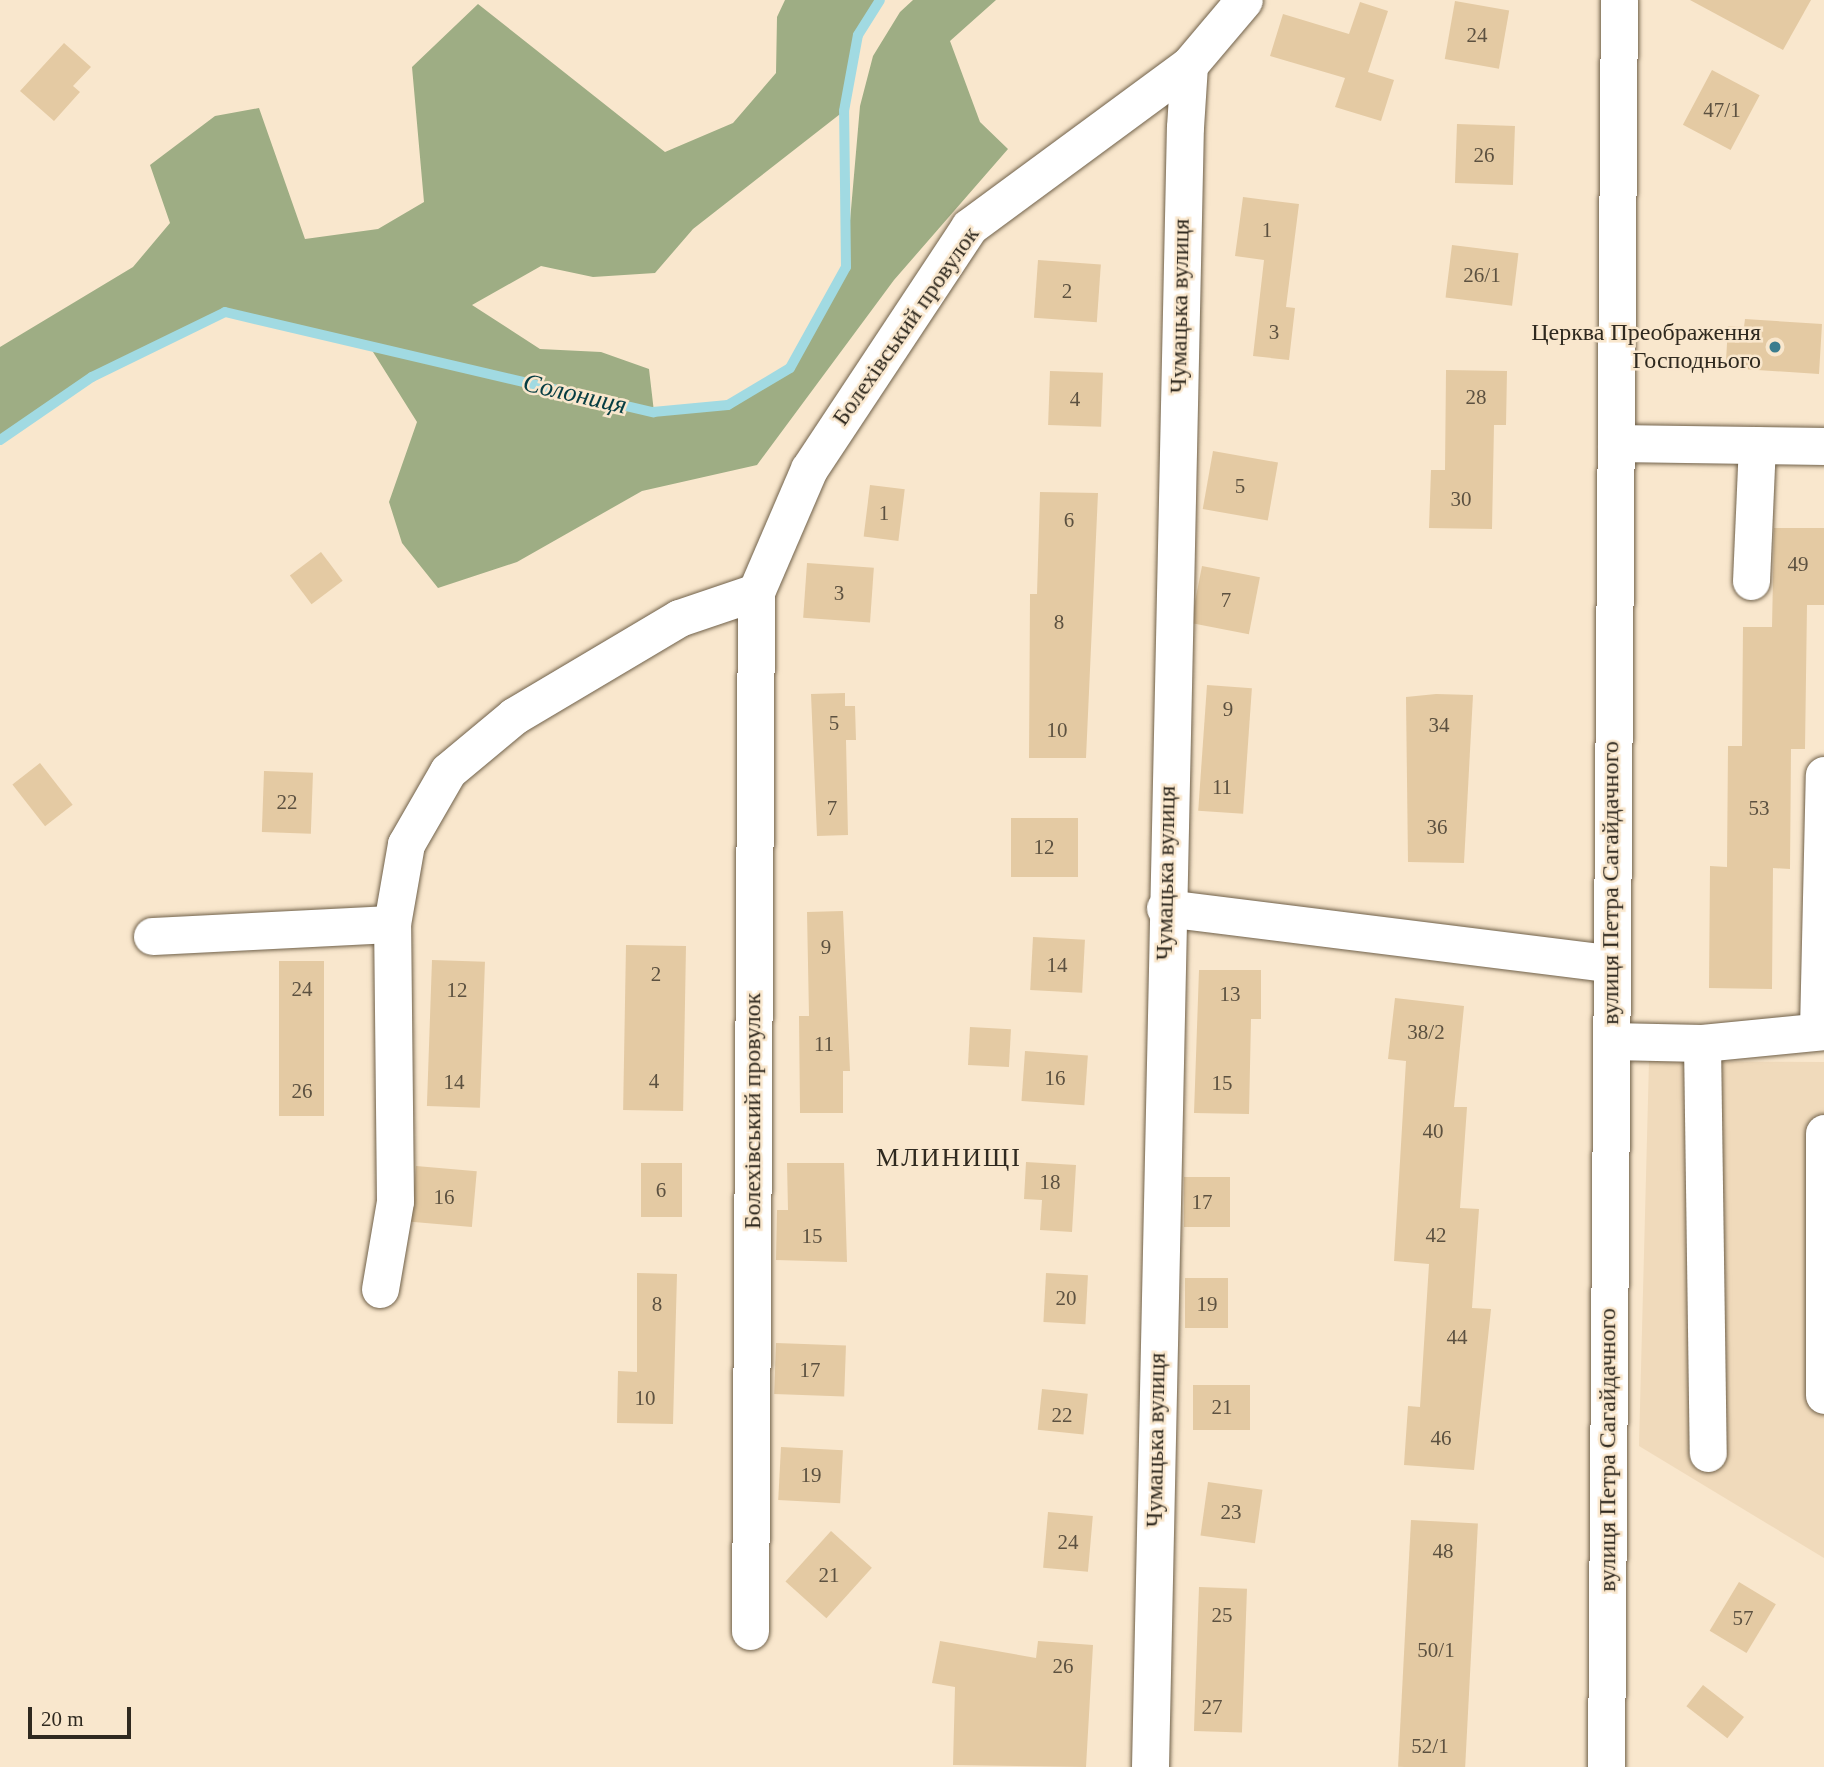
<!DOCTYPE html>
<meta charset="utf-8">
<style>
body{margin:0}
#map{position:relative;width:1824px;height:1767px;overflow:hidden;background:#f9e7cd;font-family:"Times New Roman",serif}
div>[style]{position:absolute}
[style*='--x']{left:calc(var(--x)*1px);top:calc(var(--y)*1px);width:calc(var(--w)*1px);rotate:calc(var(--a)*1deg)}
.built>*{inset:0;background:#f0dabb}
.forest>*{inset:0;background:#9ead84}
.stream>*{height:10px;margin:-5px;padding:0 5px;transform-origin:5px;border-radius:5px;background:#a1dae2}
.building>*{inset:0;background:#e4caa3;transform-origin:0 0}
.roads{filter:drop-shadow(0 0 2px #70614a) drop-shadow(0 0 2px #70614a)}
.minor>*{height:37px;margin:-18.5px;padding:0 18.5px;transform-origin:18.5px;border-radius:18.5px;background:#fff}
.dots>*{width:19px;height:19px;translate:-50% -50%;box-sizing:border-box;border:4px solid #f9e7cd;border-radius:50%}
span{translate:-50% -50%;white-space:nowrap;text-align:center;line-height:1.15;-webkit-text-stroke:5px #f9e7cd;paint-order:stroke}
.number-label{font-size:21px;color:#5c5140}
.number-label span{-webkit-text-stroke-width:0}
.street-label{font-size:24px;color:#2f291f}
.poi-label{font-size:24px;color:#2f291f}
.right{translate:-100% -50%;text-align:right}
.water-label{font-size:26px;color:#063d43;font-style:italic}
.neighbourhood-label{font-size:26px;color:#2f291f;letter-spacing:2px}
.scale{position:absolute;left:28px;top:1707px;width:103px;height:32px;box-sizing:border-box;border:4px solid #2f291f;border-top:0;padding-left:9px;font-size:21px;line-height:24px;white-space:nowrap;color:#2f291f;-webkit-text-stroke:5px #f9e7cd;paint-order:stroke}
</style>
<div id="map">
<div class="built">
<i style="clip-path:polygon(1649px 1061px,1824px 1062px,1824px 1558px,1639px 1446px)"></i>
</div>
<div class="forest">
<i style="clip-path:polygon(785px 0,880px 0,858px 35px,844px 111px,693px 229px,655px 273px,593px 277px,541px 266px,472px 305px,540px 349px,601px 352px,649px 369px,654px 412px,728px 405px,790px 368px,846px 267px,860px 106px,873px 56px,900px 12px,913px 0,996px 0,950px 41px,980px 122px,1008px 149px,894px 280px,757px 465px,642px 491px,517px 562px,438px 588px,402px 543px,389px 502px,417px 422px,368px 344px,225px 312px,92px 377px,0 440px,0 347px,133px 267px,170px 223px,150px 165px,215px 116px,259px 108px,305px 239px,378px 229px,424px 202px,412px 67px,478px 4px,665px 152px,733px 123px,776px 73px,777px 17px)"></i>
</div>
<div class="stream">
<i style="--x:0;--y:440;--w:112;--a:-34.4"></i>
<i style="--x:92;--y:377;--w:148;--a:-26"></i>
<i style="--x:225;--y:312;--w:440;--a:13.2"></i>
<i style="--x:653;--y:412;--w:75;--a:-5.3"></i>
<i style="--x:728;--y:405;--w:72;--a:-30.8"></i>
<i style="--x:790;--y:368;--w:115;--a:-61"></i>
<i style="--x:846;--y:267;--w:156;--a:-90.7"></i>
<i style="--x:844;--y:111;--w:77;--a:-79.6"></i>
<i style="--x:858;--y:35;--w:41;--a:-57.8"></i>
</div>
<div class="building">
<i style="clip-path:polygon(1690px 0,1811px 0,1783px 50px)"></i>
<i style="left:1455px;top:1px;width:55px;height:59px;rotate:10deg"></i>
<i style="clip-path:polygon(1360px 2px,1388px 11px,1368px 72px,1394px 80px,1381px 121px,1335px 107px,1345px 78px,1270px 56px,1283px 14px,1349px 34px)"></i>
<i style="clip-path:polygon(64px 43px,91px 67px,73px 86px,80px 92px,54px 121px,20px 91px)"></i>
<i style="left:1712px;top:70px;width:54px;height:62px;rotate:28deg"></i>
<i style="left:1457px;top:124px;width:58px;height:59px;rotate:2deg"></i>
<i style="clip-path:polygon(1243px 197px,1299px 204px,1286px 307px,1295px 308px,1289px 360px,1253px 356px,1264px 260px,1235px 256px)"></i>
<i style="left:1452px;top:245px;width:67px;height:53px;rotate:7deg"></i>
<i style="left:1038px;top:260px;width:63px;height:58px;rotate:4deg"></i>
<i style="clip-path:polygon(1745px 319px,1822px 324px,1819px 374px,1742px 369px,1743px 362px,1726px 361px,1728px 326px,1744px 327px)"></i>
<i style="clip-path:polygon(1446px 370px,1507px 371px,1506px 425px,1494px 425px,1492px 529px,1429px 528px,1431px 470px,1445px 470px)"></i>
<i style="left:1050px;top:371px;width:53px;height:54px;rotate:2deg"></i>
<i style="left:1213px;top:451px;width:66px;height:59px;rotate:10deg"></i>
<i style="left:870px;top:485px;width:35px;height:52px;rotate:7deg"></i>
<i style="clip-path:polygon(1040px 492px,1098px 493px,1086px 758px,1029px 758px,1030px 594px,1037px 594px)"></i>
<i style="clip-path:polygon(1774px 528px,1824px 528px,1824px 605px,1807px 605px,1805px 749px,1791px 749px,1790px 869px,1773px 868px,1772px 989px,1709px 988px,1710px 866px,1727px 867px,1728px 746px,1742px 746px,1743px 627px,1772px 627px)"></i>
<i style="left:321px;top:552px;width:36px;height:39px;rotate:53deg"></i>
<i style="left:807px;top:563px;width:67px;height:55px;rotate:4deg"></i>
<i style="left:1202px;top:566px;width:59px;height:58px;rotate:11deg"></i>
<i style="left:1207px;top:685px;width:45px;height:126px;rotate:4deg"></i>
<i style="clip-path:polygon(845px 693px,845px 706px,855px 706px,856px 740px,846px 740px,848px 835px,817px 836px,811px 694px)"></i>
<i style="clip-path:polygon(1436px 694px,1473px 695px,1464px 863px,1408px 862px,1406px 697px)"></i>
<i style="left:40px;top:763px;width:53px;height:35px;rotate:52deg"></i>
<i style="left:264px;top:771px;width:49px;height:61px;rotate:2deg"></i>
<i style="left:1011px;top:818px;width:67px;height:59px"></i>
<i style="clip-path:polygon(843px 911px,850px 1071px,843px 1071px,843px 1113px,800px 1113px,799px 1016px,809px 1016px,807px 912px)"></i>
<i style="left:1033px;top:937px;width:52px;height:53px;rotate:3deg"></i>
<i style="left:626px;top:945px;width:60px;height:165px;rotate:1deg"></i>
<i style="left:432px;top:960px;width:53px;height:146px;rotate:2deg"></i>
<i style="left:324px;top:961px;width:155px;height:45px;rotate:90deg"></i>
<i style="clip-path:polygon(1199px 970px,1261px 970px,1261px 1019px,1251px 1019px,1249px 1114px,1194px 1113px)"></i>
<i style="clip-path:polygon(1395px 998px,1464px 1006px,1454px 1107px,1467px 1107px,1460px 1208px,1479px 1209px,1472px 1308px,1491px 1309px,1474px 1470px,1404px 1465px,1408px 1406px,1420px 1407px,1429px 1264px,1394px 1261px,1406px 1061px,1388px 1059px)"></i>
<i style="left:970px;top:1027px;width:41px;height:38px;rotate:3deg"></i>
<i style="left:1025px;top:1051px;width:63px;height:50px;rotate:4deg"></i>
<i style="clip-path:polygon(1026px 1162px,1076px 1165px,1072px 1232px,1040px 1230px,1042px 1200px,1024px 1199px)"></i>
<i style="left:641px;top:1163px;width:41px;height:54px"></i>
<i style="clip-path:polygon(787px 1163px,844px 1163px,847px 1262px,776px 1260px,777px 1210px,788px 1210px)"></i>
<i style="left:416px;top:1166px;width:61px;height:56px;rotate:5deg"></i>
<i style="left:1184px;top:1177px;width:46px;height:50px"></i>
<i style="clip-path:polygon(637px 1273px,677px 1274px,673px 1424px,617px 1423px,618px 1371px,637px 1372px)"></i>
<i style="left:1046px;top:1273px;width:42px;height:49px;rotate:3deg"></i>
<i style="left:1228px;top:1278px;width:50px;height:43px;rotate:90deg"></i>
<i style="left:776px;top:1343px;width:70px;height:51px;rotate:2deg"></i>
<i style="left:1193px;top:1385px;width:57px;height:45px"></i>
<i style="left:1042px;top:1389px;width:46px;height:41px;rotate:6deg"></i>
<i style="left:781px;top:1447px;width:62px;height:53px;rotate:3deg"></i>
<i style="left:1208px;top:1482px;width:55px;height:54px;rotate:8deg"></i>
<i style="left:1048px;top:1512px;width:45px;height:56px;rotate:5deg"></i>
<i style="left:1411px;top:1520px;width:67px;height:247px;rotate:3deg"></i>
<i style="left:831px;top:1531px;width:55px;height:68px;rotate:42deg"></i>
<i style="left:1739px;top:1582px;width:43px;height:57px;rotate:31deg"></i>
<i style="left:1199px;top:1587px;width:48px;height:144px;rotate:2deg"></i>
<i style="clip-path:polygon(940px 1641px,1036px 1658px,1038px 1641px,1093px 1645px,1086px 1767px,953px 1765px,955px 1687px,932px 1683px)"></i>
<i style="left:1703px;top:1685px;width:52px;height:27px;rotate:38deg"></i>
</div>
<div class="roads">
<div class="minor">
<i style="--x:1616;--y:443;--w:208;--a:0.8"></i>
<i style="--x:1751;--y:581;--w:136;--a:-87.5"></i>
<i style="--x:1165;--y:908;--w:446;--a:7.1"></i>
<i style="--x:152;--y:936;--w:240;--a:-2.9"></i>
<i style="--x:1818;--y:1030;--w:255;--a:-88.7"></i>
<i style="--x:1611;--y:1041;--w:91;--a:1.3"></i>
<i style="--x:1702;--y:1043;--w:123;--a:-5.6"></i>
<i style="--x:1702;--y:1043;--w:410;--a:89.2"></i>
<i style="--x:1824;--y:1133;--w:262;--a:90"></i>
<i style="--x:380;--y:1289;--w:89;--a:-80.3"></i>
<i style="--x:395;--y:1201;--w:277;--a:-90.6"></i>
<i style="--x:392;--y:924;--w:81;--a:-80.1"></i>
<i style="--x:406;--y:844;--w:84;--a:-60.1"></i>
<i style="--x:448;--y:771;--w:86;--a:-39.8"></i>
<i style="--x:514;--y:716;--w:192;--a:-30.7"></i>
<i style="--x:679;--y:618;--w:81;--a:-18.7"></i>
<i style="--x:750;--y:1631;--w:1039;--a:-89.67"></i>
<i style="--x:756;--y:592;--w:134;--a:-66.7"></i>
<i style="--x:809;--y:469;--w:290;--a:-56.5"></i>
<i style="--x:969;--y:227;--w:273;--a:-36.4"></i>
<i style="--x:1150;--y:1767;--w:1640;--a:-88.78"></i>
<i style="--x:1185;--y:127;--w:62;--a:-86.3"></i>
<i style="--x:1189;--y:65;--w:85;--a:-49.8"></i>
<i style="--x:1606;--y:1767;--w:1767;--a:-89.58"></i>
</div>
</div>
<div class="dots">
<i style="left:1775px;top:347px;background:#3b7d8e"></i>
</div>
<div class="number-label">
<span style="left:1477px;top:35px">24</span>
<span style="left:1722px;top:110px">47/1</span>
<span style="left:1484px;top:155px">26</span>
<span style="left:1267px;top:230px">1</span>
<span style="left:1482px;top:275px">26/1</span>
<span style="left:1067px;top:291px">2</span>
<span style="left:1274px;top:332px">3</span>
<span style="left:1476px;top:397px">28</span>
<span style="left:1075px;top:399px">4</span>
<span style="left:1240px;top:486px">5</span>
<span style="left:1461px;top:499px">30</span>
<span style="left:884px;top:513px">1</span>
<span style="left:1069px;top:520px">6</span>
<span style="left:1798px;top:564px">49</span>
<span style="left:839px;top:593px">3</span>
<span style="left:1226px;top:600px">7</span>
<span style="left:1059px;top:622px">8</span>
<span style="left:1228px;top:709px">9</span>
<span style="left:834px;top:723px">5</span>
<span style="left:1439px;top:725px">34</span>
<span style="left:1057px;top:730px">10</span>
<span style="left:1222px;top:787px">11</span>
<span style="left:287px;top:802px">22</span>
<span style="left:832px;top:808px">7</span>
<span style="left:1759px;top:808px">53</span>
<span style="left:1437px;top:827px">36</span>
<span style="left:1044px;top:847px">12</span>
<span style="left:826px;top:947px">9</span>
<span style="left:1057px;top:965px">14</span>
<span style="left:656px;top:974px">2</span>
<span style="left:302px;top:989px">24</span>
<span style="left:457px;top:990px">12</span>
<span style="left:1230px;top:994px">13</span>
<span style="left:1426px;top:1032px">38/2</span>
<span style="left:824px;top:1044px">11</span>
<span style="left:1055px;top:1078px">16</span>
<span style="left:654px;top:1081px">4</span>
<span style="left:454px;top:1082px">14</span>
<span style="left:1222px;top:1083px">15</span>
<span style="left:302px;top:1091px">26</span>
<span style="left:1433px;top:1131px">40</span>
<span style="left:1050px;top:1182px">18</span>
<span style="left:661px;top:1190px">6</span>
<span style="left:444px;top:1197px">16</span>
<span style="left:1202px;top:1202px">17</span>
<span style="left:1436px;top:1235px">42</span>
<span style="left:812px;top:1236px">15</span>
<span style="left:1066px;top:1298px">20</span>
<span style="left:657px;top:1304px">8</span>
<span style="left:1207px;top:1304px">19</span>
<span style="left:1457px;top:1337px">44</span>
<span style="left:810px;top:1370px">17</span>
<span style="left:645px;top:1398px">10</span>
<span style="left:1222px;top:1407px">21</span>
<span style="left:1062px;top:1415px">22</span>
<span style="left:1441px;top:1438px">46</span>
<span style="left:811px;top:1475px">19</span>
<span style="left:1231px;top:1512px">23</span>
<span style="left:1068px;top:1542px">24</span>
<span style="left:1443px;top:1551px">48</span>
<span style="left:829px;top:1575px">21</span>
<span style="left:1222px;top:1615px">25</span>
<span style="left:1743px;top:1618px">57</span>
<span style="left:1436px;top:1650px">50/1</span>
<span style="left:1063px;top:1666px">26</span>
<span style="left:1212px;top:1707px">27</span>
<span style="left:1430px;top:1746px">52/1</span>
</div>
<div class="street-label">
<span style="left:1180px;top:306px;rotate:-89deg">Чумацька вулиця</span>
<span style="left:906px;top:326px;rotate:-55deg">Болехівський провулок</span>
<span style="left:1166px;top:873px;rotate:-89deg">Чумацька вулиця</span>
<span style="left:1611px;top:883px;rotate:-90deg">вулиця Петра Сагайдачного</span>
<span style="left:753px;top:1111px;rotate:-90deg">Болехівський провулок</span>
<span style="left:1156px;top:1440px;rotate:-89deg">Чумацька вулиця</span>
<span style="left:1608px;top:1450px;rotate:-90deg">вулиця Петра Сагайдачного</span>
</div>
<div class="poi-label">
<span class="right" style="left:1761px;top:347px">Церква Преображення<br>Господнього</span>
</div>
<div class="water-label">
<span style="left:575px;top:394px;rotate:13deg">Солониця</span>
</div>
<div class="neighbourhood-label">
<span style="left:949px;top:1158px">МЛИНИЩІ</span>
</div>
<div class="scale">20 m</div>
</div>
